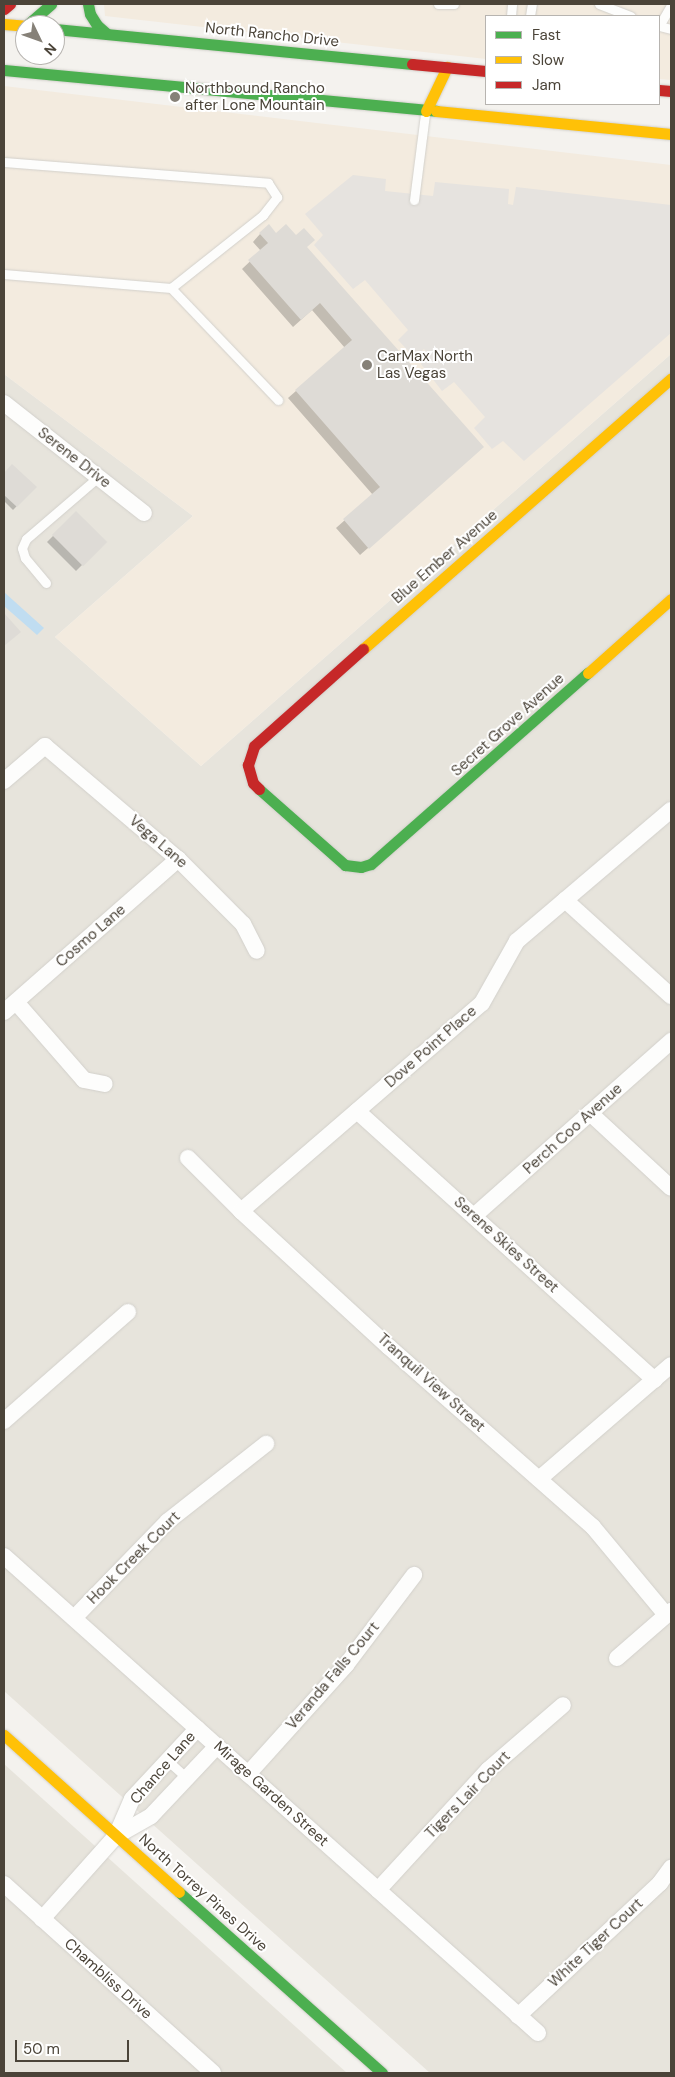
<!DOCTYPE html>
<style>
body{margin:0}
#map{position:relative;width:675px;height:2077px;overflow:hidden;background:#f4f2ee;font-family:"DM Sans",sans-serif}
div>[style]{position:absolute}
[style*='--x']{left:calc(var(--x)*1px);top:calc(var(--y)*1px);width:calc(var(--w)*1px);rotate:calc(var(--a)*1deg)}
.residential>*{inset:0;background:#e7e4dc}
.commercial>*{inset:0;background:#f3ebdf}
.parking>*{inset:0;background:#e6e3df}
.water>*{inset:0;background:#c0ddf1}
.shadow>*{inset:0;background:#0003;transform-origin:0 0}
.building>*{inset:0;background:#dedbd6;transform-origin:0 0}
.roads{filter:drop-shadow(0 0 1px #d2d0cb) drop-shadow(0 0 1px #d2d0cb)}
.lane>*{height:9px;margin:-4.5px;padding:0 4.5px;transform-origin:4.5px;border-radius:4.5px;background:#fdfdfc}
.street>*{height:16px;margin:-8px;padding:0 8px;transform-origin:8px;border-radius:8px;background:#fdfdfc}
.fast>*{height:11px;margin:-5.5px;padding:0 5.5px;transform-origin:5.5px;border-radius:5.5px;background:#4caf50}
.slow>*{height:11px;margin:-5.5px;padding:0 5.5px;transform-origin:5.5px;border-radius:5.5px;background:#ffc107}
.jam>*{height:11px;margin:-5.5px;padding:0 5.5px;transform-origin:5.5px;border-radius:5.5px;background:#c62828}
.dots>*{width:14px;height:14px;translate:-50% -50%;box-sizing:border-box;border:2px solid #fff;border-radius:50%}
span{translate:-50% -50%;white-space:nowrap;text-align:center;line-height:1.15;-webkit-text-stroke:4px #fff;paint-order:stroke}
.street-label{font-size:15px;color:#4b4439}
.poi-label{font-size:15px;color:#4b4439}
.left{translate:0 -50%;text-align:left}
.frame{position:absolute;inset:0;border:5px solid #4b4439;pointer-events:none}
.legend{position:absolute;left:485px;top:15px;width:175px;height:90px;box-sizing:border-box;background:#fff;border:1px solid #b7b4b0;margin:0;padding:6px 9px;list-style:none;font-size:15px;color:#4b4439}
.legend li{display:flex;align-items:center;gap:10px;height:25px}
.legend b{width:25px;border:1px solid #b7b4b0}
.north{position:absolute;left:15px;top:15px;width:50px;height:50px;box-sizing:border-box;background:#fff;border:1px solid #b7b4b0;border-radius:50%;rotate:132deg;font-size:14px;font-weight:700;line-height:20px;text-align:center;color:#4b4439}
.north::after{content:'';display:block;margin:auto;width:18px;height:22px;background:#868178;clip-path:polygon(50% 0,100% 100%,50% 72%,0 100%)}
.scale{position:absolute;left:15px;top:2040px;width:114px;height:22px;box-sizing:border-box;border:2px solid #4b4439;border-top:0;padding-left:6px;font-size:15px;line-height:18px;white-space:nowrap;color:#4b4439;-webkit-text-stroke:4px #fff;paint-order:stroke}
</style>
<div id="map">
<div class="residential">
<i style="clip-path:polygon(671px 354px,671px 2073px,430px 2073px,4px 1691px,4px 374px,193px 516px,55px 637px,201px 766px)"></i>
<i style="clip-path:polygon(4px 1764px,347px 2073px,4px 2073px)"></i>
</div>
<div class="commercial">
<i style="clip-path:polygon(104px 4px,671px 4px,671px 80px,659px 79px,659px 16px,486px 16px,486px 59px,105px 16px)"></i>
<i style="clip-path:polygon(4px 86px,671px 165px,671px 354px,201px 766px,55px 637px,193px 516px,4px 374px)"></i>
</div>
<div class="parking">
<i style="clip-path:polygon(353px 175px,386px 179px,385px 191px,433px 196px,435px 182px,509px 189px,508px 204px,513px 205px,516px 187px,671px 205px,671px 333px,524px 461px,503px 441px,492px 449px,474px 428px,485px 417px,454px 382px,442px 391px,421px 364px,429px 356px,424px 349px,414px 357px,398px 340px,408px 330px,365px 280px,353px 289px,314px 245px,323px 235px,305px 214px)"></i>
</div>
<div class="water">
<i style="clip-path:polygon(4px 592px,44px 628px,37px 635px,4px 606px)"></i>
</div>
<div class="shadow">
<i style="clip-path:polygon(260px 234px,276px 234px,306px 248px,474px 455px,360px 555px,336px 528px,373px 495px,288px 398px,345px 348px,312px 310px,293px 327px,242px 269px,261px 251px,253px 242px)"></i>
<i style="clip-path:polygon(12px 466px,35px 487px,13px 510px,4px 501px,4px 474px)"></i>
<i style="left:76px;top:513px;width:41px;height:41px;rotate:45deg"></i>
</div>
<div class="building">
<i style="clip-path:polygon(269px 224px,276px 233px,286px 224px,296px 235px,304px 228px,315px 240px,307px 247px,484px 447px,369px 549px,343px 519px,380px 487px,295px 390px,352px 340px,320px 303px,301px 320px,248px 260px,268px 243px,259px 233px)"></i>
<i style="clip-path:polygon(12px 464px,37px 487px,17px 507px,4px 495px,4px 473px)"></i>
<i style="left:76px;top:511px;width:44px;height:34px;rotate:45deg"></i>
<i style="clip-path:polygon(4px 613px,21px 632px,4px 646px)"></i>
</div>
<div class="roads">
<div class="lane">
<i style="--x:438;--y:4;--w:16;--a:0"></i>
<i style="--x:599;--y:4;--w:34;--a:21"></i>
<i style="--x:511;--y:16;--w:12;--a:-85"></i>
<i style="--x:530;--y:16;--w:12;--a:-81"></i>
<i style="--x:659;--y:26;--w:24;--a:-60"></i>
<i style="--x:659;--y:26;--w:12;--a:14"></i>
<i style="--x:4;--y:162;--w:265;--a:4.5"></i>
<i style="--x:268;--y:183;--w:17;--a:57"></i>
<i style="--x:277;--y:197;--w:23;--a:128"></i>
<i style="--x:263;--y:215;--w:117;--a:141.6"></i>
<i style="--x:171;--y:288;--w:168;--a:-175.2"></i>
<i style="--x:414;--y:200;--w:87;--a:-82.7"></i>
<i style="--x:171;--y:288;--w:155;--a:46.3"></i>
<i style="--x:46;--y:583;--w:33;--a:-130"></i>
<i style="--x:25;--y:558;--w:10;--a:-107"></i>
<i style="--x:22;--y:548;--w:10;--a:-66"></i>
<i style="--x:26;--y:539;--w:95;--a:-40.7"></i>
<i style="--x:168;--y:1761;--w:25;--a:42"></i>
</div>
<div class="street">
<i style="--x:4;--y:403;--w:178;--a:38.2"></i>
<i style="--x:4;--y:781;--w:54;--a:-40.5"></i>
<i style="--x:45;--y:746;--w:175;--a:40.4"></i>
<i style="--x:178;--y:859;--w:92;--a:45"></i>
<i style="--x:243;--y:924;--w:30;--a:63"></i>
<i style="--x:565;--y:900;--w:143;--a:42.2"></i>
<i style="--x:16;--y:1002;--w:103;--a:48.9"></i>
<i style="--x:84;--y:1080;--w:21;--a:11"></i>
<i style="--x:4;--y:1012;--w:232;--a:-41.3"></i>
<i style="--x:357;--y:1111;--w:401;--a:42.1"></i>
<i style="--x:590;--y:1113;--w:110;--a:42.8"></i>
<i style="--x:188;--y:1158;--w:75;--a:45"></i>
<i style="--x:241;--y:1211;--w:201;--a:42.6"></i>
<i style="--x:389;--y:1347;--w:272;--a:41.4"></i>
<i style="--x:593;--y:1527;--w:114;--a:50.3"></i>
<i style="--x:241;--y:1211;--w:318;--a:-40.8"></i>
<i style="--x:482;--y:1003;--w:71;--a:-60.6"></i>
<i style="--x:517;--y:941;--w:202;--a:-40.4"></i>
<i style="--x:474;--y:1216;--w:264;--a:-41.6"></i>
<i style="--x:4;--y:1421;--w:165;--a:-41.3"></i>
<i style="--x:539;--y:1479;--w:174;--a:-40.8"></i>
<i style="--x:4;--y:1556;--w:716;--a:41.77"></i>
<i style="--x:74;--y:1618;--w:135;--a:-45.9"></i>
<i style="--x:168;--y:1521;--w:125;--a:-38.2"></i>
<i style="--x:617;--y:1658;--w:72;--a:-41"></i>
<i style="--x:248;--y:1774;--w:147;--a:-48"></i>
<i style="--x:346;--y:1665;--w:113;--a:-52.9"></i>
<i style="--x:116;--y:1836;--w:40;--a:-29.7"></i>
<i style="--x:151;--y:1816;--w:96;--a:-46.7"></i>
<i style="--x:4;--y:1884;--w:282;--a:42.1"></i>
<i style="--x:378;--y:1890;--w:163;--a:-47.5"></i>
<i style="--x:488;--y:1770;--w:99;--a:-40.9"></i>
<i style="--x:42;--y:1919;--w:111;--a:-48.3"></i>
<i style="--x:116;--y:1836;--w:40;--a:-66.6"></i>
<i style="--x:132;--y:1799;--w:96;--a:-47.1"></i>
<i style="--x:518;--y:2016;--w:195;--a:-43.1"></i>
<i style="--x:660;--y:1883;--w:19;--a:-54"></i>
</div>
<div class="fast">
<i style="--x:88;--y:4;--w:10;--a:79"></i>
<i style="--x:90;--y:14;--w:13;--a:58"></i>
<i style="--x:97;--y:25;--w:13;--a:42"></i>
<i style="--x:27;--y:25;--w:32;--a:-41"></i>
<i style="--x:55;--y:29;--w:359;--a:5.6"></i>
<i style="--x:4;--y:70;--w:434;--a:5.4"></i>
<i style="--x:259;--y:789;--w:115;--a:41.5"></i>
<i style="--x:345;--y:865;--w:16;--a:7"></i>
<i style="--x:361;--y:867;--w:10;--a:-17"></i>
<i style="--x:371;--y:864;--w:289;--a:-41.4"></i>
<i style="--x:179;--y:1892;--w:272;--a:41.7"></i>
</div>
<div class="slow">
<i style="--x:4;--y:24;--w:21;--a:5"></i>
<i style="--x:426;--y:111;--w:49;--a:-64.5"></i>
<i style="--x:436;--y:111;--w:236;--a:5.6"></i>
<i style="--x:363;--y:649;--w:410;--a:-41.3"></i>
<i style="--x:588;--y:673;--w:111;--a:-41.7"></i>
<i style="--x:4;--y:1735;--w:235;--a:41.9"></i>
</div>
<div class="jam">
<i style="--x:4;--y:9;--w:8;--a:-40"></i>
<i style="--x:412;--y:64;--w:74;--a:5.4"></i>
<i style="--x:659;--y:90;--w:12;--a:5"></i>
<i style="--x:259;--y:789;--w:8;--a:-135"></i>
<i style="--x:253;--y:783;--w:19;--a:-106"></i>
<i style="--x:248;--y:765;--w:20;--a:-72"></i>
<i style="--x:254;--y:746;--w:146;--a:-41.7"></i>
</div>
</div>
<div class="dots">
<i style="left:175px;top:97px;background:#868178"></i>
<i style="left:367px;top:365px;background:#868178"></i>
</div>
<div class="street-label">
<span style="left:272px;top:35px;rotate:6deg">North Rancho Drive</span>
<span style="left:74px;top:458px;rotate:38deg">Serene Drive</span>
<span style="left:445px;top:557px;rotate:-41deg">Blue Ember Avenue</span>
<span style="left:508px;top:725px;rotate:-42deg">Secret Grove Avenue</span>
<span style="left:158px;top:842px;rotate:41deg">Vega Lane</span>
<span style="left:91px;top:936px;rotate:-41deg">Cosmo Lane</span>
<span style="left:431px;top:1047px;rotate:-41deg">Dove Point Place</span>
<span style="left:573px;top:1129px;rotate:-42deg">Perch Coo Avenue</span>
<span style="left:506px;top:1245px;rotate:42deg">Serene Skies Street</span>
<span style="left:431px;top:1383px;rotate:42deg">Tranquil View Street</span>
<span style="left:134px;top:1558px;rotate:-45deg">Hook Creek Court</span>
<span style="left:333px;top:1676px;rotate:-50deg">Veranda Falls Court</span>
<span style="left:163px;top:1768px;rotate:-49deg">Chance Lane</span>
<span style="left:271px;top:1794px;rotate:42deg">Mirage Garden Street</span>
<span style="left:468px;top:1795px;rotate:-46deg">Tigers Lair Court</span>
<span style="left:203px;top:1893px;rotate:42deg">North Torrey Pines Drive</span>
<span style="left:596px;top:1943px;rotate:-43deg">White Tiger Court</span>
<span style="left:108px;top:1979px;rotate:42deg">Chambliss Drive</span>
</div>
<div class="poi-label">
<span class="left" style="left:185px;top:97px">Northbound Rancho<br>after Lone Mountain</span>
<span class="left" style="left:377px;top:365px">CarMax North<br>Las Vegas</span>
</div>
<div class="frame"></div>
<ul class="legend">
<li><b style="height:6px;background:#4caf50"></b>Fast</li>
<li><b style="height:6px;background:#ffc107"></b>Slow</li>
<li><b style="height:6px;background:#c62828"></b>Jam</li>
</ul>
<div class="north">N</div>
<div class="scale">50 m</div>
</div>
